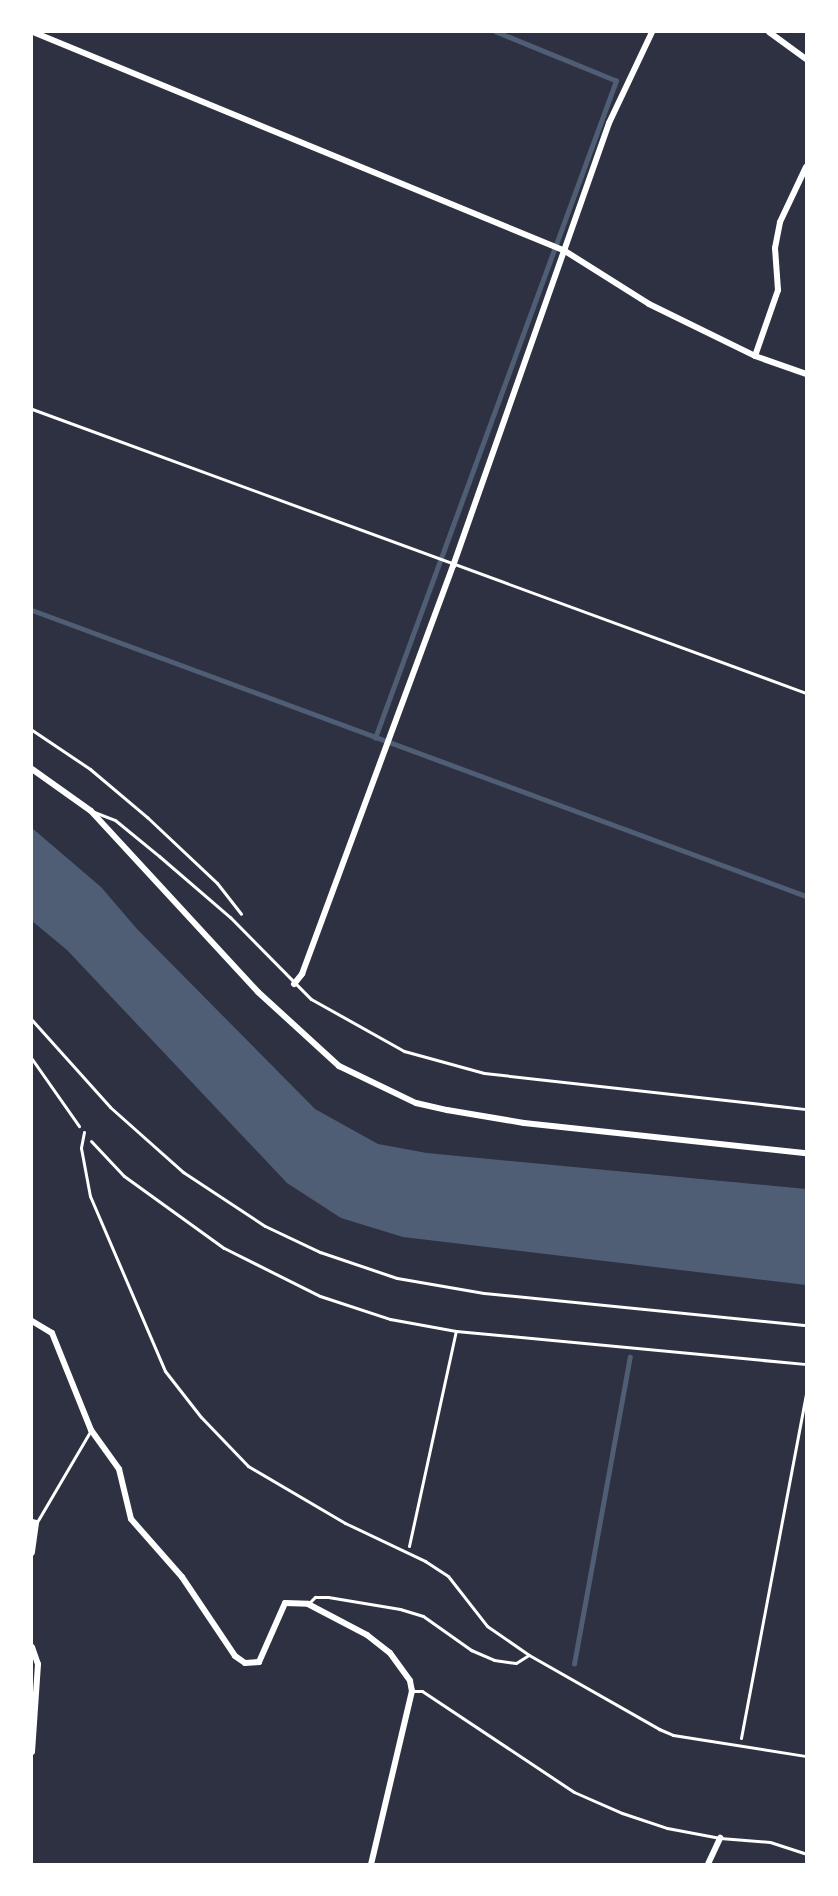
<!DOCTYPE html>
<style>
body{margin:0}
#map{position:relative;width:838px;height:1896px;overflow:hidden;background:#2d3142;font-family:"Alegreya Sans",sans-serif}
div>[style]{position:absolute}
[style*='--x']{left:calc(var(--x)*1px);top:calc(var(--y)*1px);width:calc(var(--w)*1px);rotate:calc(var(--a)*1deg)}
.water>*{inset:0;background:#4f5d75}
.stream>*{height:4.5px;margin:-2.25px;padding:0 2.25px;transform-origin:2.25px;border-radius:2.25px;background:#4f5d75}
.path>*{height:3px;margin:-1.5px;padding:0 1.5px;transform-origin:1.5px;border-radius:1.5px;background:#fff}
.service>*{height:3px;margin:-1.5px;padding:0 1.5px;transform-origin:1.5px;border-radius:1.5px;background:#fff}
.minor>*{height:6px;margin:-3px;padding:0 3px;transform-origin:3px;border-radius:3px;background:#fff}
span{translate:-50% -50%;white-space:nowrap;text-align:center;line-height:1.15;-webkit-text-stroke:4.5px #fff;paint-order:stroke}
.frame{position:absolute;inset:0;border:33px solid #fff;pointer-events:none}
</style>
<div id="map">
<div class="water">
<i style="clip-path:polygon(32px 828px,101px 887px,137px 929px,315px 1109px,378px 1144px,427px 1153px,806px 1189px,806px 1285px,403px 1237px,341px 1218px,287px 1183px,67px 950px,32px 921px)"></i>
</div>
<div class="stream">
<i style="--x:32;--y:610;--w:825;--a:20.28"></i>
<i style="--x:375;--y:738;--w:700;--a:-69.86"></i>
<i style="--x:616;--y:81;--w:130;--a:-157.8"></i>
<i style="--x:574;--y:1664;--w:312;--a:-79.7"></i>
</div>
<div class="path">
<i style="--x:32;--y:730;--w:70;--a:33.9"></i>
<i style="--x:90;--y:769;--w:75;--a:40.1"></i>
<i style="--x:147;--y:817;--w:96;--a:43.3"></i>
<i style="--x:217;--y:883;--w:39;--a:52"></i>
<i style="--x:32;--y:1020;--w:117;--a:48.1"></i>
<i style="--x:110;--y:1107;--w:98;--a:41.7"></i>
<i style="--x:183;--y:1172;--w:98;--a:33.4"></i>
<i style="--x:265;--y:1226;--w:61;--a:25.3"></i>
<i style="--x:320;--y:1252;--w:81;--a:18.7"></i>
<i style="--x:397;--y:1278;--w:88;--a:9.8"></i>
<i style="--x:484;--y:1293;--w:324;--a:5.7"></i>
<i style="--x:32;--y:1059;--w:82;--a:55"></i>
<i style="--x:91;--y:1141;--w:48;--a:46.7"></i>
<i style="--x:124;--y:1176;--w:123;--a:35.8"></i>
<i style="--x:224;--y:1248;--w:107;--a:26.6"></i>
<i style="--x:320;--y:1296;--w:74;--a:18.2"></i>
<i style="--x:390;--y:1319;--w:67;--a:10.3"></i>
<i style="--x:456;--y:1331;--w:352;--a:5.4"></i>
<i style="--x:409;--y:1546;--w:220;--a:-77.7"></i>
<i style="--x:741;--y:1738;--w:351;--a:-79.3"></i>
</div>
<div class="service">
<i style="--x:32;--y:409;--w:824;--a:20.15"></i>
<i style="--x:94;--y:812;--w:22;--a:21"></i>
<i style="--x:115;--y:820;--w:57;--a:39.3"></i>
<i style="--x:159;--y:856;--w:94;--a:40.7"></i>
<i style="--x:230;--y:917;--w:115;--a:45.4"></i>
<i style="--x:311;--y:999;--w:107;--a:29.2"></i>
<i style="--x:404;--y:1051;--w:83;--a:15.4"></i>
<i style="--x:484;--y:1073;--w:324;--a:6.4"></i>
<i style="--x:84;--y:1132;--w:16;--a:101"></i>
<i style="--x:81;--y:1148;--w:49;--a:79.4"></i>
<i style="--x:90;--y:1196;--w:190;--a:66.8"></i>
<i style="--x:165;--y:1371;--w:58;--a:52"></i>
<i style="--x:201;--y:1417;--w:68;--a:46.2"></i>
<i style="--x:248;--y:1466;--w:113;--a:30.4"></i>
<i style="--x:345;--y:1523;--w:89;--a:25.4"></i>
<i style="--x:425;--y:1561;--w:27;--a:33"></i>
<i style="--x:448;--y:1576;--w:63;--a:52"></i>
<i style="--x:487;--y:1626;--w:51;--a:34.6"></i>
<i style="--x:529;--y:1655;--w:150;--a:29.6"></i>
<i style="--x:659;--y:1729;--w:15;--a:23"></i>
<i style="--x:673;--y:1735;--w:135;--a:9"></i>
<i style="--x:37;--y:1522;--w:107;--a:-59.6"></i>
<i style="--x:308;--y:1604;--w:10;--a:-45"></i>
<i style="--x:315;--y:1597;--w:13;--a:0"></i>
<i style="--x:328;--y:1597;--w:73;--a:9.5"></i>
<i style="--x:400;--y:1609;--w:24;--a:17"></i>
<i style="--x:423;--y:1616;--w:59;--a:35.3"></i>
<i style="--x:471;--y:1650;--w:25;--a:23"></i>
<i style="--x:494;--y:1660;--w:22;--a:8"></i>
<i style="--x:516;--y:1663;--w:15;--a:-32"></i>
<i style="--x:412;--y:1691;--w:10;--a:0"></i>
<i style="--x:422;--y:1691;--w:182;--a:33.6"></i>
<i style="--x:574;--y:1792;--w:52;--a:23.6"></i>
<i style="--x:622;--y:1813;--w:47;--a:18.4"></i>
<i style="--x:667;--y:1828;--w:54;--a:10.7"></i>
<i style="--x:720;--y:1838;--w:50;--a:4.6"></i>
<i style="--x:770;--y:1842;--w:38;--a:18"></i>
</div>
<div class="minor">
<i style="--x:33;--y:32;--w:575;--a:22.37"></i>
<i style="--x:565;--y:251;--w:99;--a:32.2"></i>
<i style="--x:649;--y:304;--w:118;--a:26.1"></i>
<i style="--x:755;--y:356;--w:54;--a:19.4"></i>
<i style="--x:769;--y:32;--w:46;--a:36.1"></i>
<i style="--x:755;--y:356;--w:70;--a:-70.8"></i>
<i style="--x:778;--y:290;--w:42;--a:-94.1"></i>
<i style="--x:775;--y:248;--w:26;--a:-79"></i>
<i style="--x:780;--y:222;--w:61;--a:-64.7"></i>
<i style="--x:32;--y:769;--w:72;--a:35.4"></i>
<i style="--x:91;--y:811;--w:246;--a:47.3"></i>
<i style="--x:258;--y:992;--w:110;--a:42.4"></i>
<i style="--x:339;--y:1066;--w:85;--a:25.7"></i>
<i style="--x:416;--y:1103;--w:32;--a:13"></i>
<i style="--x:447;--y:1110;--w:78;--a:9.6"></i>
<i style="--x:524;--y:1123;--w:284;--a:6.1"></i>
<i style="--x:294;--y:984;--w:13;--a:-51"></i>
<i style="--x:302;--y:974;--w:435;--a:-69.7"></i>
<i style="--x:453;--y:566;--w:470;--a:-70.6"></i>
<i style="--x:609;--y:123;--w:101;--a:-64.7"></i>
<i style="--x:32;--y:1321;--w:23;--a:31"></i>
<i style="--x:52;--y:1333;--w:105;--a:68.1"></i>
<i style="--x:91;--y:1430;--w:48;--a:54.3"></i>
<i style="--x:119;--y:1469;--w:51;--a:76.5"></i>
<i style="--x:131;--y:1519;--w:77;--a:48.7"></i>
<i style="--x:182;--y:1577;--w:95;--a:56.1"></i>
<i style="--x:235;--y:1656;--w:12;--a:35"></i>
<i style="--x:245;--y:1663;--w:14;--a:-4"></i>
<i style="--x:259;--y:1662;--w:64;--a:-66.2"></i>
<i style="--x:285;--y:1603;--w:23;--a:2"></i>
<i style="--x:308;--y:1604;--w:67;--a:27.7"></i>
<i style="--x:367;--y:1635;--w:29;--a:38"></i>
<i style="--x:390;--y:1653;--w:34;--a:54"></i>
<i style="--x:410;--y:1681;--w:10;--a:79"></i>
<i style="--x:412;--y:1691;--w:178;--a:103.3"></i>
<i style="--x:32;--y:1522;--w:4;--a:14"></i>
<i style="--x:36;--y:1523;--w:30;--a:98"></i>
<i style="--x:32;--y:1647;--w:18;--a:71"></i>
<i style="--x:38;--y:1664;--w:88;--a:93.9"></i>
<i style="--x:708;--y:1864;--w:29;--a:-65"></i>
</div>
<div class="frame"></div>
</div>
